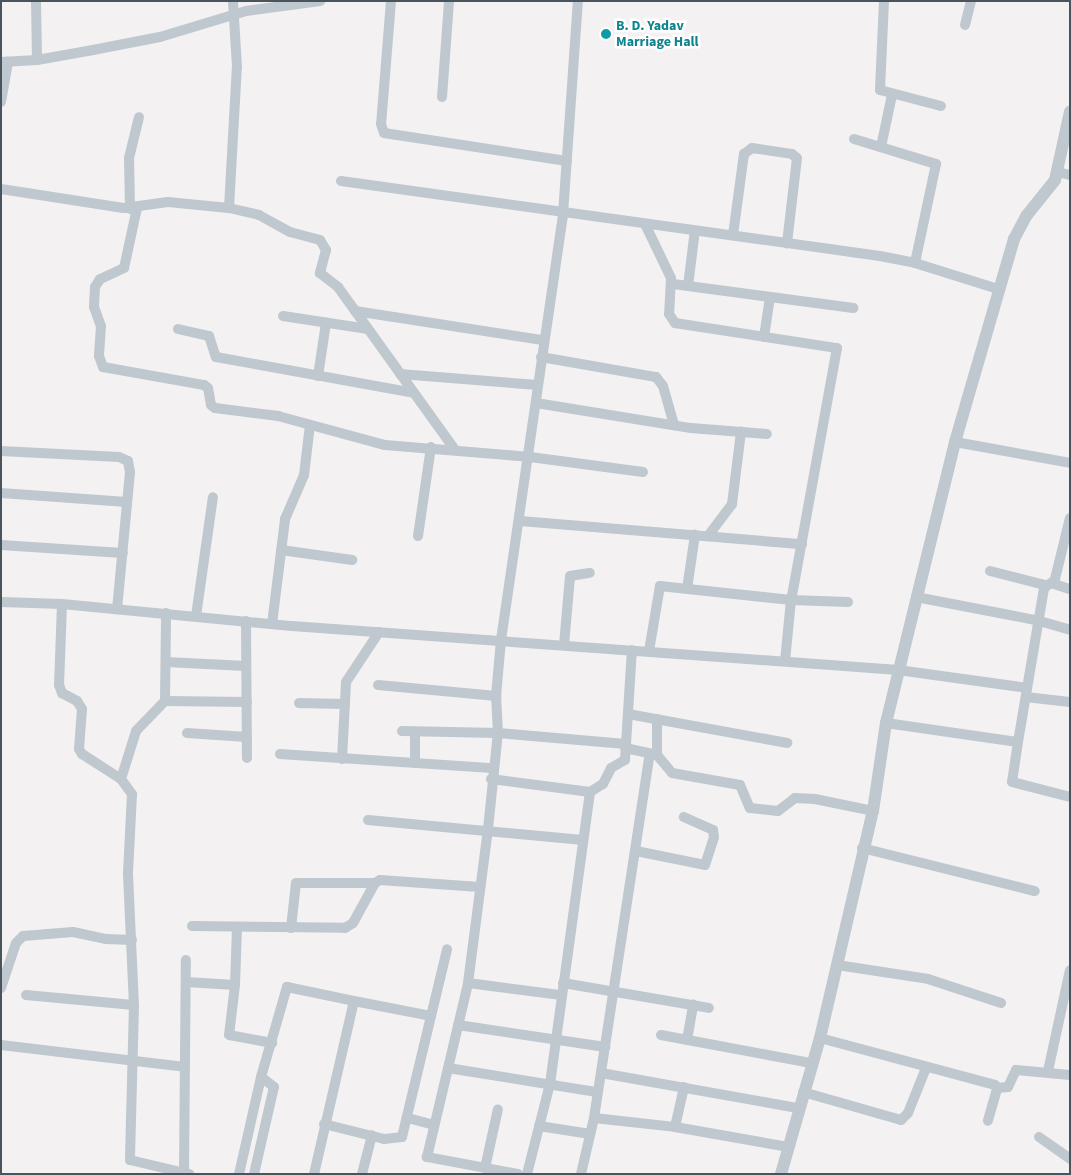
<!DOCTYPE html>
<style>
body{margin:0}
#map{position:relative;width:1071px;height:1175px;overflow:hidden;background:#f3f1f1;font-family:"Source Sans 3",sans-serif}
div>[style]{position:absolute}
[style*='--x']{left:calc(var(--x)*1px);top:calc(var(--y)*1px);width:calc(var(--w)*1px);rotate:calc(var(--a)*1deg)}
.minor>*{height:10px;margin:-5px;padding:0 5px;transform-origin:5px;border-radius:5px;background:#bfc8ce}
.tertiary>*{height:12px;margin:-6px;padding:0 6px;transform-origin:6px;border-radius:6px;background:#bfc8ce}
.dots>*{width:14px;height:14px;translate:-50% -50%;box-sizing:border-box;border:2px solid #fff;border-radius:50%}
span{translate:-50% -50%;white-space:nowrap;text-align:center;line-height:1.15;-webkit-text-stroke:5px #fff;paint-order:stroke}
.culture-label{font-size:14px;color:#0d838f;font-weight:700}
.left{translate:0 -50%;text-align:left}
.frame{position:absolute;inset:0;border:2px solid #49545d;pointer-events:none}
</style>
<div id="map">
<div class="minor">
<i style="--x:36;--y:1;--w:59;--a:89"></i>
<i style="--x:391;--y:1;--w:123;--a:94.6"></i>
<i style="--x:381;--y:124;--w:9;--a:72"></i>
<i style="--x:384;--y:133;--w:185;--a:8.7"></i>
<i style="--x:884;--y:1;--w:89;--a:92.6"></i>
<i style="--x:880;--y:90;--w:63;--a:14.7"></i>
<i style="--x:965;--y:25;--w:25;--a:-76"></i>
<i style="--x:1;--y:62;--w:36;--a:-3"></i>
<i style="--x:37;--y:60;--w:57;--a:-10.1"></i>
<i style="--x:93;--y:50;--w:68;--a:-11"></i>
<i style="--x:160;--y:37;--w:90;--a:-16.8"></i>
<i style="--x:246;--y:11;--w:75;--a:-7.7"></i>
<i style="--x:442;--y:97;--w:96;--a:-85.8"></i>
<i style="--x:1;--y:102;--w:41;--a:-80.1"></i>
<i style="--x:854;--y:139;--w:86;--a:17"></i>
<i style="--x:936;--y:164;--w:101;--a:102"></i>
<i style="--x:881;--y:147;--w:53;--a:-78.1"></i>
<i style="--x:1057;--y:172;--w:13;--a:13"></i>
<i style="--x:341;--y:181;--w:544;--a:7.92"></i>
<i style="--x:880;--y:256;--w:36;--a:11"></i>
<i style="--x:915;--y:263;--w:87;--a:17.4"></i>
<i style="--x:1;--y:189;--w:124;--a:8.8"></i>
<i style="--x:124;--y:208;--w:44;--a:-7.8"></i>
<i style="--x:168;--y:202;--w:61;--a:5.6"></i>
<i style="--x:229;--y:208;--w:31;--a:13"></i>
<i style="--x:259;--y:215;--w:35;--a:29"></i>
<i style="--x:290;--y:232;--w:31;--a:15"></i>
<i style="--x:320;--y:240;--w:12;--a:59"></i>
<i style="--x:326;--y:250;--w:24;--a:105"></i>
<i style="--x:320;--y:273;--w:23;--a:38"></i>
<i style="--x:338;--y:287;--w:201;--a:54.3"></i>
<i style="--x:137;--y:208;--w:61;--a:102.2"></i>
<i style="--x:124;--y:268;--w:26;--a:155"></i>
<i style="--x:100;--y:279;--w:9;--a:122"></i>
<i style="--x:95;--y:287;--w:20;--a:93"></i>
<i style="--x:94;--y:307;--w:20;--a:70"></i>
<i style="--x:101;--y:326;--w:30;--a:94"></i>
<i style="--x:99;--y:356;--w:12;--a:70"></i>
<i style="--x:103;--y:367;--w:103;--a:10.1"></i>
<i style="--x:204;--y:385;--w:5;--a:37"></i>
<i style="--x:208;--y:388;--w:17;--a:80"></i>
<i style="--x:211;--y:405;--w:5;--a:37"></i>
<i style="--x:215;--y:408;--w:64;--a:7.2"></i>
<i style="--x:278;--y:416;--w:111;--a:15.2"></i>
<i style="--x:385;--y:445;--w:145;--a:4.7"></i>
<i style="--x:530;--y:457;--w:114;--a:7.6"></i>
<i style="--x:229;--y:208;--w:141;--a:-86.8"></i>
<i style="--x:237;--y:67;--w:66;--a:-93.5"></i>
<i style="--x:130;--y:209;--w:51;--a:-91.1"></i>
<i style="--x:129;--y:158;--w:42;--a:-76.3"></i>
<i style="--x:645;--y:224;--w:60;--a:64.3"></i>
<i style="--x:671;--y:278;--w:36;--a:93"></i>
<i style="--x:669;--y:314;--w:11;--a:56"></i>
<i style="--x:675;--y:323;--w:164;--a:8.8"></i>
<i style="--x:837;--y:348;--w:256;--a:100.3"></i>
<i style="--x:791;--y:600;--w:61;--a:95.6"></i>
<i style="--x:733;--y:235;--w:82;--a:-82.3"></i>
<i style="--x:744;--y:154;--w:10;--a:-37"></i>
<i style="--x:752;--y:148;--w:40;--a:8.5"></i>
<i style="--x:792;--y:154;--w:6;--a:39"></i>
<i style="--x:797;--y:158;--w:86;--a:96.7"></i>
<i style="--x:673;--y:284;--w:182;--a:7.6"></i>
<i style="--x:688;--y:286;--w:56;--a:-82.9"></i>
<i style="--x:355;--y:311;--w:190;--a:8.8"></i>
<i style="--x:283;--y:316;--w:86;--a:8.7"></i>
<i style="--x:178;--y:329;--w:32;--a:13"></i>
<i style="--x:209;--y:336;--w:22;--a:72"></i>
<i style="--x:216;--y:357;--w:201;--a:10.3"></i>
<i style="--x:764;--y:337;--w:40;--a:-81.5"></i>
<i style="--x:541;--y:357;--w:117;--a:9.9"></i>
<i style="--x:656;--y:377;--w:11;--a:52"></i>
<i style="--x:663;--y:386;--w:41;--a:74.2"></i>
<i style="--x:400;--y:374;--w:138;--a:4.6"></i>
<i style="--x:318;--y:376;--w:54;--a:-81.4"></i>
<i style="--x:536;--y:403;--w:157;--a:9.2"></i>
<i style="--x:691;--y:428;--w:76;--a:4.5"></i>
<i style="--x:955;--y:442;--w:117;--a:10.3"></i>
<i style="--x:1;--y:451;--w:118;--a:2.9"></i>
<i style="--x:119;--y:457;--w:10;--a:24"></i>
<i style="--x:128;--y:461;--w:11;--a:80"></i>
<i style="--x:130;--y:472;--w:138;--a:95.4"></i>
<i style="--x:1;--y:493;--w:126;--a:4.1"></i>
<i style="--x:520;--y:521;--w:283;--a:4.7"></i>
<i style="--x:418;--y:536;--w:90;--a:-81.7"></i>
<i style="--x:708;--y:536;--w:40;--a:-53"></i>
<i style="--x:732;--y:504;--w:73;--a:-82.9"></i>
<i style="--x:1;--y:545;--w:122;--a:3.8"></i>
<i style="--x:281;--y:550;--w:72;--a:8"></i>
<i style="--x:990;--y:571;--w:57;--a:14.3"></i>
<i style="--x:1054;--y:583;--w:67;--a:-76.2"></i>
<i style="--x:687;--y:589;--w:55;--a:-81.6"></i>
<i style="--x:916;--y:597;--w:122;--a:10.9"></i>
<i style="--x:1036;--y:620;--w:35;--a:16"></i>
<i style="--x:1;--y:602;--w:61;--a:1.9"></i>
<i style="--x:62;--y:604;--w:81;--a:92.1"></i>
<i style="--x:59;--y:685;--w:9;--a:69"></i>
<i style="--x:62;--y:693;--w:17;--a:28"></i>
<i style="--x:77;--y:701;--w:9;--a:58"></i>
<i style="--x:82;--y:709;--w:40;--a:94.3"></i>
<i style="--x:79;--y:749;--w:6;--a:59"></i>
<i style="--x:82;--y:754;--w:46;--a:32.7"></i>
<i style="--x:121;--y:779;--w:19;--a:54"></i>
<i style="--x:132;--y:794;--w:80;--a:92.9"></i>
<i style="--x:128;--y:874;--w:131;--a:87.4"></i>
<i style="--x:134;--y:1005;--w:155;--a:91.5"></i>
<i style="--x:130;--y:1160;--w:61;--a:13.3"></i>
<i style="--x:62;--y:604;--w:231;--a:5.5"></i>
<i style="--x:292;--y:626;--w:608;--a:4.15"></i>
<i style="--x:898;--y:670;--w:130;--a:7.9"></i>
<i style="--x:196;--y:616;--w:120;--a:-81.9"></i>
<i style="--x:246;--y:621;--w:137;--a:89.6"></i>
<i style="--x:272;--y:624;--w:106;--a:-82.9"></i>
<i style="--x:285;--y:519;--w:48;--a:-66.6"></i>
<i style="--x:304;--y:475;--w:50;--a:-83.2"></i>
<i style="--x:564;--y:645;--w:69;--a:-85"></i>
<i style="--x:570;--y:576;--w:20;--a:-9"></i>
<i style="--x:649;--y:651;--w:66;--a:-80.4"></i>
<i style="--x:660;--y:586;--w:132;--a:6.1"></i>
<i style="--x:791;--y:600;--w:57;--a:2"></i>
<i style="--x:166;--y:662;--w:80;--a:2.9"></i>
<i style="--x:378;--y:685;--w:119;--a:5.3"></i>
<i style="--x:1026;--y:697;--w:44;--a:6.5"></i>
<i style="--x:165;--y:701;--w:82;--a:0.7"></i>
<i style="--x:299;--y:703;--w:46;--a:1.2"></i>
<i style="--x:628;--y:714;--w:162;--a:10.3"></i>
<i style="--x:886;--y:723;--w:133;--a:8.2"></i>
<i style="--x:1018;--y:742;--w:156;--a:-80.4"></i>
<i style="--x:1044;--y:588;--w:9;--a:-36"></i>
<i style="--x:1051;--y:583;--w:20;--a:18"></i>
<i style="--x:402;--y:731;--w:96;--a:1.2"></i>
<i style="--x:498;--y:733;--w:128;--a:4.9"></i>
<i style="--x:187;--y:733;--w:60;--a:3.8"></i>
<i style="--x:1018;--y:742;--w:40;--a:98.5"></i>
<i style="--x:1012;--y:782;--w:60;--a:14.5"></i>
<i style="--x:625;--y:748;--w:33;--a:12"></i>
<i style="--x:657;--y:755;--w:23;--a:50"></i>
<i style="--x:672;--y:773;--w:69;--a:10"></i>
<i style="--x:740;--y:785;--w:25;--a:67"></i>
<i style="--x:750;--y:808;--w:28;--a:6"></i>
<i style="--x:778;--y:811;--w:21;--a:-37"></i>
<i style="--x:795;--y:798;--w:20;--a:3"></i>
<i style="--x:815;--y:799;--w:59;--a:11.7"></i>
<i style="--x:280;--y:754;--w:213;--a:3.8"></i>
<i style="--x:657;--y:755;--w:36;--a:-90"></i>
<i style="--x:342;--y:759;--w:77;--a:-87"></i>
<i style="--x:346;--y:682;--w:60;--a:-56.6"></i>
<i style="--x:415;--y:763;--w:31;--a:-90"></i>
<i style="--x:121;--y:779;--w:50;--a:-72.6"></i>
<i style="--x:136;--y:731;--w:42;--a:-46"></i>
<i style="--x:165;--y:701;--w:88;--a:-89.3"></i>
<i style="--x:491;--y:779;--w:100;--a:7.5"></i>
<i style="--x:368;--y:820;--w:216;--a:5.3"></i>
<i style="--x:862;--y:848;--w:178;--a:14"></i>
<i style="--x:636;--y:851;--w:70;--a:11.5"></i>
<i style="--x:705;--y:865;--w:29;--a:-72"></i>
<i style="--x:714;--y:837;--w:7;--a:-98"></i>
<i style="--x:713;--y:830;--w:32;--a:-156"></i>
<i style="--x:192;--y:926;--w:153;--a:0.7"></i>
<i style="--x:345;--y:928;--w:9;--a:-32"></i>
<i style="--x:353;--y:923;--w:46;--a:-61.2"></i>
<i style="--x:375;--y:883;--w:6;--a:-31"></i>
<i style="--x:380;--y:880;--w:100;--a:4"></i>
<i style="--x:291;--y:928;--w:45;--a:-83.7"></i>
<i style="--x:296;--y:883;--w:79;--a:0"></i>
<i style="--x:837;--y:965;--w:92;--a:8.7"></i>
<i style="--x:928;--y:979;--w:77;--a:18.2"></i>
<i style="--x:186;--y:982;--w:49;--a:3.5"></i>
<i style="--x:235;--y:985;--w:50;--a:96.8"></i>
<i style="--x:229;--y:1035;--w:44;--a:10.5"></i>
<i style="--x:468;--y:983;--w:94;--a:7.4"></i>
<i style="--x:563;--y:983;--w:148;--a:9.7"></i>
<i style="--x:235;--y:985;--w:58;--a:-88"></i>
<i style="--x:1;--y:988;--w:47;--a:-71.6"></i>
<i style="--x:16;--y:943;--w:10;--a:-45"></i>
<i style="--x:23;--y:936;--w:50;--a:-4.6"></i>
<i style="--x:73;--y:932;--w:34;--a:12"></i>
<i style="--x:106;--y:939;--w:26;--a:2"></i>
<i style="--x:26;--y:995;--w:108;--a:5.3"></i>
<i style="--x:354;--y:1001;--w:78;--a:11"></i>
<i style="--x:458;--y:1025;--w:149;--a:8.5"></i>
<i style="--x:661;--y:1035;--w:153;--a:10.6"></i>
<i style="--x:820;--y:1038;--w:181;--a:15"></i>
<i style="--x:995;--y:1085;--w:4;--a:63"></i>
<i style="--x:997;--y:1089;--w:33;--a:106"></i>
<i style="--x:687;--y:1040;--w:36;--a:-80"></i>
<i style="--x:1;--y:1045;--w:185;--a:6.8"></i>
<i style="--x:448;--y:1068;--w:151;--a:9.2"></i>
<i style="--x:1048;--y:1071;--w:103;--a:-77.7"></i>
<i style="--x:601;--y:1073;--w:200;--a:10.1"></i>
<i style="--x:997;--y:1088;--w:11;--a:-5"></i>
<i style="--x:1008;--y:1087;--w:19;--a:-65"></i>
<i style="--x:1016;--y:1070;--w:54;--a:5.3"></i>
<i style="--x:803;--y:1092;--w:102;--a:15.9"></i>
<i style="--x:901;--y:1120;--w:10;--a:-45"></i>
<i style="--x:908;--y:1113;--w:48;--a:-68.2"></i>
<i style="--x:408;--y:1118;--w:27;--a:15"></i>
<i style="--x:594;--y:1118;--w:81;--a:6.3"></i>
<i style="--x:675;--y:1127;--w:116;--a:10"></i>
<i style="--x:324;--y:1124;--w:62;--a:14"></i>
<i style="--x:384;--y:1139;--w:18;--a:-6"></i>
<i style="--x:402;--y:1137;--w:193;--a:-76.5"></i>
<i style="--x:539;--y:1126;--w:52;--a:8.9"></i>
<i style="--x:675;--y:1127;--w:41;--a:-77.3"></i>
<i style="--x:1039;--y:1137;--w:38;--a:35"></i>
<i style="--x:485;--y:1168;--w:60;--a:-77.6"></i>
<i style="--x:184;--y:1172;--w:212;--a:-89.5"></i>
<i style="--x:239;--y:1174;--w:99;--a:-77.2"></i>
<i style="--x:261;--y:1077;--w:94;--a:-73.9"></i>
<i style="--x:287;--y:987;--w:68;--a:11.8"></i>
<i style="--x:354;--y:1001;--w:178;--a:103"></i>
<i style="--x:254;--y:1174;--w:89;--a:-77.1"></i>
<i style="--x:274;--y:1087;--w:16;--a:-142"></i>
<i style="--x:362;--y:1174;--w:40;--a:-75.6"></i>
<i style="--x:518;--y:1174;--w:93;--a:-169.4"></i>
<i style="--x:427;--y:1157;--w:179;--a:-76.7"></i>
<i style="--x:468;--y:983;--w:155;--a:-82.6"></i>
<i style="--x:488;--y:829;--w:97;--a:-84.1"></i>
<i style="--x:498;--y:733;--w:37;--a:-93"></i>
<i style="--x:496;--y:696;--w:56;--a:-84.9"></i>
<i style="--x:501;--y:640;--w:430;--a:-81.7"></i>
<i style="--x:563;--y:214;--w:214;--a:-86"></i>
<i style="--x:527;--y:1174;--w:93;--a:-75.7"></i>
<i style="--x:550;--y:1084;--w:295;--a:-82.2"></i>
<i style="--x:590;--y:792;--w:15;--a:-32"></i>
<i style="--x:603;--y:784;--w:18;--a:-63"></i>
<i style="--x:611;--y:768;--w:16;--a:-30"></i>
<i style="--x:625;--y:760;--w:110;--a:-86.4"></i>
<i style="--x:581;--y:1174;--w:57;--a:-76.9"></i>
<i style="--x:594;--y:1118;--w:368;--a:-81.3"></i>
</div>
<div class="tertiary">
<i style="--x:781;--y:1174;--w:141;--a:-74"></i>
<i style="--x:820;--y:1038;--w:233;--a:-76.9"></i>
<i style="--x:873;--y:811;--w:89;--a:-81.6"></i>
<i style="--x:886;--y:723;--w:289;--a:-76.2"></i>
<i style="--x:955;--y:442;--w:211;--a:-73.8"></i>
<i style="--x:1014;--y:239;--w:27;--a:-62"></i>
<i style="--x:1027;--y:215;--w:45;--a:-51.3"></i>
<i style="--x:1055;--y:180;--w:70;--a:-77.6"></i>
</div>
<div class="dots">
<i style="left:606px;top:34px;background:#0f9aa8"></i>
</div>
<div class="culture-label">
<span class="left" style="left:616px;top:34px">B. D. Yadav<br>Marriage Hall</span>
</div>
<div class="frame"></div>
</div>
